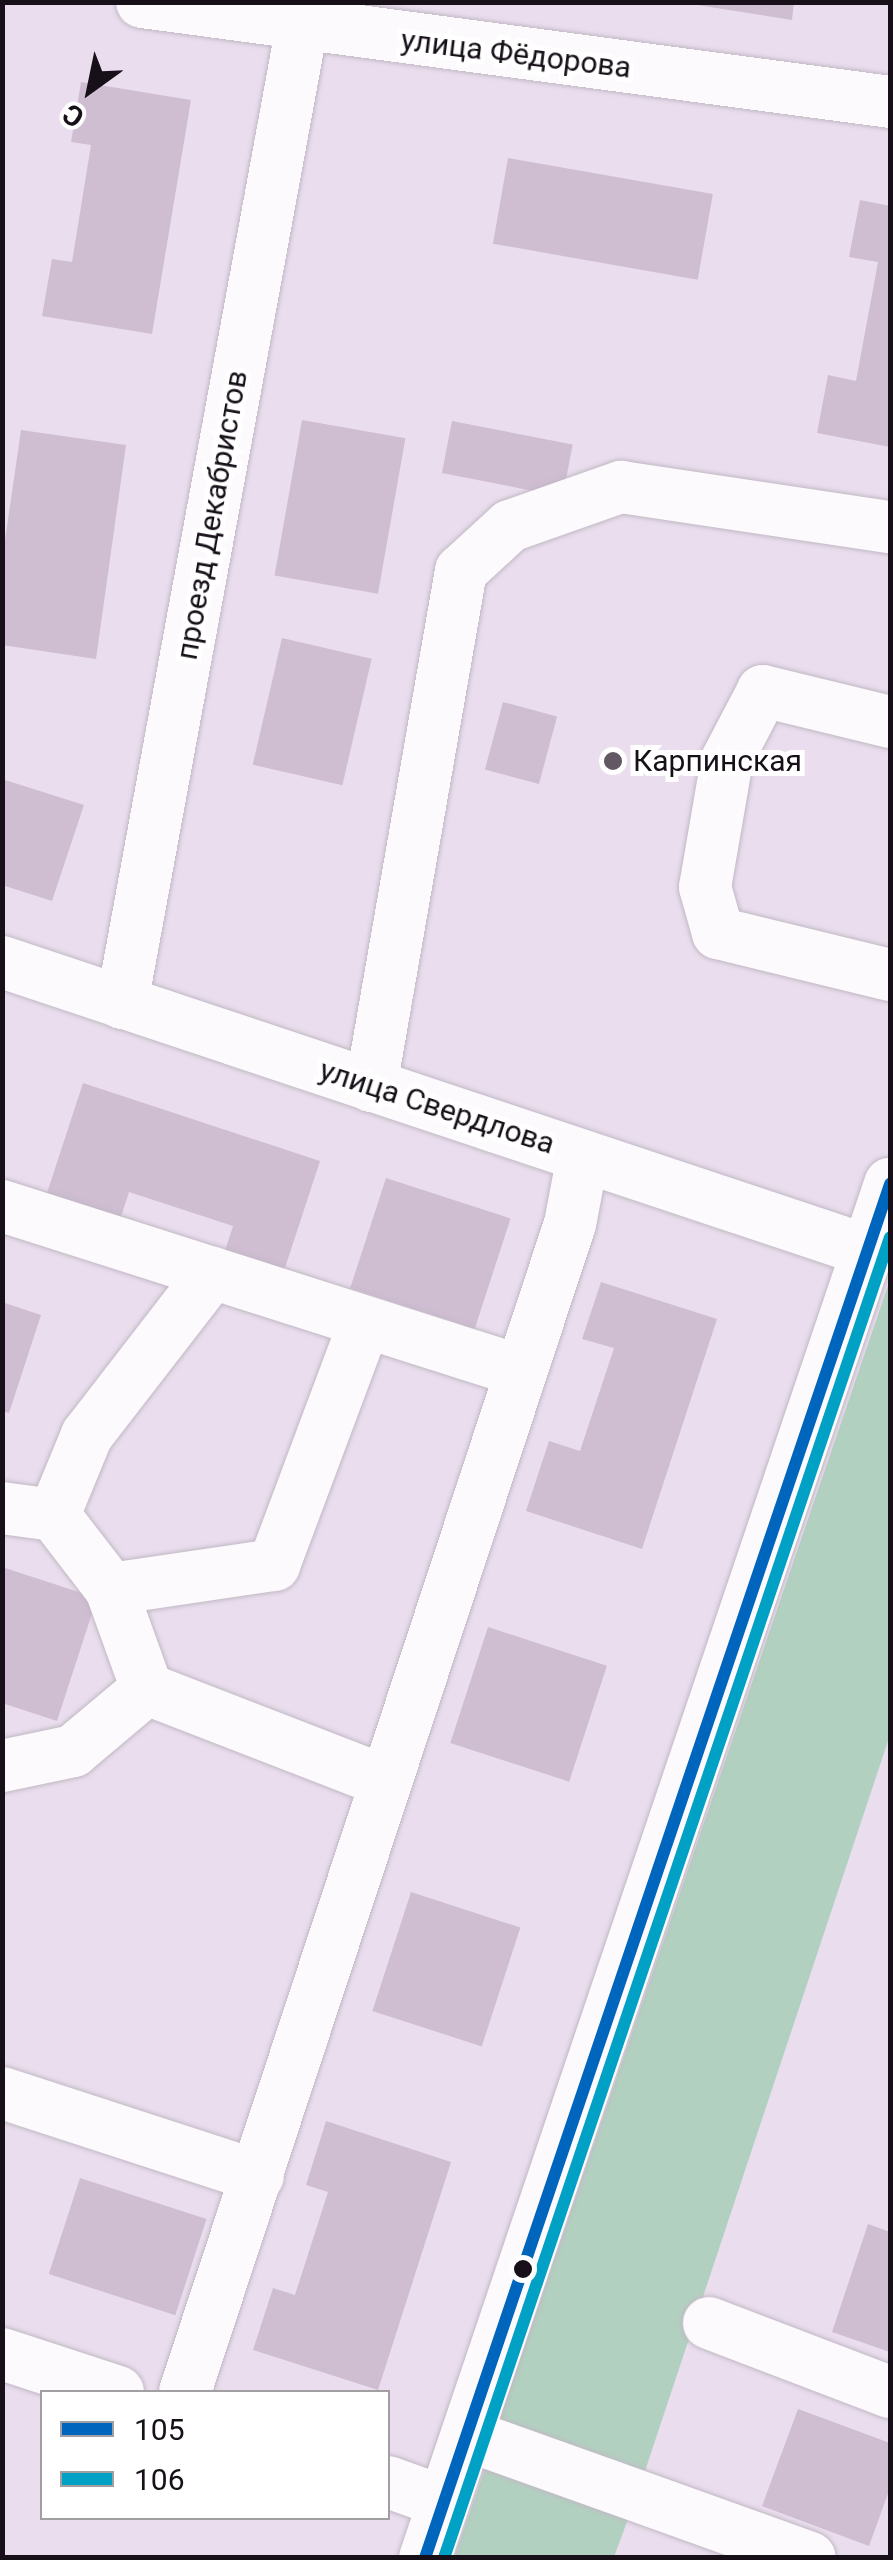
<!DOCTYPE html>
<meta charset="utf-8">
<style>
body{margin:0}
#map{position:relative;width:893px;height:2560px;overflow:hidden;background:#eadeee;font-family:Roboto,sans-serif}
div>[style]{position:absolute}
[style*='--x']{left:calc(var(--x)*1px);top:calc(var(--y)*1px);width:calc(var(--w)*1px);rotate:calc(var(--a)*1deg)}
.green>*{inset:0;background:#b2d0c0}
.building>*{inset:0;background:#cfbdd2;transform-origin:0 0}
.roads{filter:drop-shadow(0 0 2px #c1b8c4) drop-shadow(0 0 2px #c1b8c4)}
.minor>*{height:52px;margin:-26px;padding:0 26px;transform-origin:26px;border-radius:26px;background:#fcfafc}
.bus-1>*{height:12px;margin:-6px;padding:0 6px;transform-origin:6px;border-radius:6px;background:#0065bd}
.bus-2>*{height:12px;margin:-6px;padding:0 6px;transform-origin:6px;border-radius:6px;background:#01a1c5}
.dots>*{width:28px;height:28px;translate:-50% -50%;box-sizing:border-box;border:5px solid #fff;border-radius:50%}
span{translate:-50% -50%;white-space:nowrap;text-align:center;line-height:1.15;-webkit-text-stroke:10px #fff;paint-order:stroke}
.street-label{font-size:30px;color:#171019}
.poi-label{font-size:30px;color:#171019}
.left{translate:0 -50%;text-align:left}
.frame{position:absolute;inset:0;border:5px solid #171019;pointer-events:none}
.legend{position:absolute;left:40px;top:2390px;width:350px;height:130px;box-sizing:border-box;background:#fff;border:2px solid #a29fa3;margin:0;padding:12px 18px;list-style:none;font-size:30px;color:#171019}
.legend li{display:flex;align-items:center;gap:20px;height:50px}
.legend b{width:50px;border:2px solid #a29fa3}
.north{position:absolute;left:40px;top:40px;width:100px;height:100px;-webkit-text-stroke:8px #fff;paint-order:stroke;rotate:213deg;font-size:28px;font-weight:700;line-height:40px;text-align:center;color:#171019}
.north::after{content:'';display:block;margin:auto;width:35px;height:45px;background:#171019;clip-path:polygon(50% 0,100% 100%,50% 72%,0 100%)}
</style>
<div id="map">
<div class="green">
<i style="clip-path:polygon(890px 1280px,890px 1735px,643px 2477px,496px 2430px)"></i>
<i style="clip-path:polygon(488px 2460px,631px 2511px,614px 2557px,454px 2558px)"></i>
</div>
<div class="building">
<i style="clip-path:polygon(678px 2px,794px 2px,792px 20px)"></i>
<i style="clip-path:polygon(81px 82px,191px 100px,152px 334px,42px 316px,52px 259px,72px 262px,91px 145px,71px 142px)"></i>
<i style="left:508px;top:158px;width:208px;height:87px;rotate:10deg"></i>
<i style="clip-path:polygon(860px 200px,890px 206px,890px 447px,817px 433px,828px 375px,856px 381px,878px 262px,849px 257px)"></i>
<i style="left:302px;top:420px;width:105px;height:158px;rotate:10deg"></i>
<i style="left:452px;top:421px;width:123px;height:53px;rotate:11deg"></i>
<i style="clip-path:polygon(21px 430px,126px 445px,96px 659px,2px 645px,2px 561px)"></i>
<i style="left:282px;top:638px;width:92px;height:130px;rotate:13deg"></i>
<i style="left:503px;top:702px;width:56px;height:70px;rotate:15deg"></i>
<i style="clip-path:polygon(2px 779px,84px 805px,52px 901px,2px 885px)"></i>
<i style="clip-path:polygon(83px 1083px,320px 1161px,283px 1274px,224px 1254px,233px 1226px,129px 1192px,120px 1220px,46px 1196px)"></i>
<i style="left:386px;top:1178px;width:131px;height:116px;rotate:18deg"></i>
<i style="clip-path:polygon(601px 1282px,717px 1319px,642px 1549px,526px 1511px,549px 1441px,580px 1451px,614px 1348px,582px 1339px)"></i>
<i style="clip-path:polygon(2px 1302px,41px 1315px,9px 1413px,2px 1411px)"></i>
<i style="clip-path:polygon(2px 1567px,97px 1598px,57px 1721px,2px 1703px)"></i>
<i style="left:488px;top:1627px;width:125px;height:122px;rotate:18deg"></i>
<i style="left:411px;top:1892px;width:115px;height:125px;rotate:18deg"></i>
<i style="clip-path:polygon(326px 2121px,451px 2162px,378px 2390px,253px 2350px,273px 2288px,295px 2295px,328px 2192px,306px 2185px)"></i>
<i style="left:80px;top:2178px;width:133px;height:101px;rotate:18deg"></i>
<i style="clip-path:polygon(868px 2224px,890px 2232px,890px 2352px,832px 2332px)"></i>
<i style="clip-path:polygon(798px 2409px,890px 2443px,890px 2488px,869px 2546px,762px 2506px)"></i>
</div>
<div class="roads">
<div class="minor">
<i style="--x:142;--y:2;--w:755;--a:7.61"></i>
<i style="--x:890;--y:722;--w:131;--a:-166.3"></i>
<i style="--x:763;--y:691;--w:78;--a:117.6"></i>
<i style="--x:727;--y:760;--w:129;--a:99.8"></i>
<i style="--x:705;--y:887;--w:48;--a:74.2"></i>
<i style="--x:718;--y:933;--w:177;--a:13.7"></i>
<i style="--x:2;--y:962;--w:916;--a:18.45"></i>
<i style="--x:122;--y:1003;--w:993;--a:-79.56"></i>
<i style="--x:371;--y:1086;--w:523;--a:-80.09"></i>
<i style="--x:461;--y:571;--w:67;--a:-42.6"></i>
<i style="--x:510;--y:526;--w:118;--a:-19.4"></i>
<i style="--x:621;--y:487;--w:272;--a:8.5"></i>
<i style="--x:2;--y:1206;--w:544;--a:17.67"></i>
<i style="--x:2;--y:1508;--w:52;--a:7.7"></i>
<i style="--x:54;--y:1515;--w:93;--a:52.4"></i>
<i style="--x:111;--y:1589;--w:106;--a:70.2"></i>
<i style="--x:147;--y:1689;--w:254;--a:21.2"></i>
<i style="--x:54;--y:1515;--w:87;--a:-67.6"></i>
<i style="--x:87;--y:1435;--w:205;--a:-52.3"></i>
<i style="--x:111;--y:1589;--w:165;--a:-8.4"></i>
<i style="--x:274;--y:1565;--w:259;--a:-69.5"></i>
<i style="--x:2;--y:1766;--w:73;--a:-11.9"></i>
<i style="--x:73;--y:1751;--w:97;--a:-40"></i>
<i style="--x:2;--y:2093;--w:269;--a:18"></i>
<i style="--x:709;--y:2323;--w:194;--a:20.9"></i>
<i style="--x:2;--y:2354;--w:122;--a:18.1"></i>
<i style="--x:185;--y:2392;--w:1230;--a:-71.76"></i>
<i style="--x:570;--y:1224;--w:69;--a:-79.2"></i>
<i style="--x:467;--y:2435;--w:364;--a:19.7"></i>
<i style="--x:388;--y:2482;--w:59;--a:19.7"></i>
<i style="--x:425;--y:2558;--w:1451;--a:-71.3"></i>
</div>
</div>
<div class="bus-1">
<i style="--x:425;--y:2558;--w:1451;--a:-71.3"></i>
</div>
<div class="bus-2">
<i style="--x:444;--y:2558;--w:1394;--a:-71.34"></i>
</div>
<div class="dots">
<i style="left:613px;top:761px;background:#615864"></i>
<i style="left:523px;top:2269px;background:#171019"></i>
</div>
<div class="street-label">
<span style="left:516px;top:54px;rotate:7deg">улица Фёдорова</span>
<span style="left:212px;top:515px;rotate:-80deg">проезд Декабристов</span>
<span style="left:437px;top:1107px;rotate:18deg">улица Свердлова</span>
</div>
<div class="poi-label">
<span class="left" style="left:633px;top:761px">Карпинская</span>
</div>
<div class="frame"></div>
<ul class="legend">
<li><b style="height:12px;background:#0065bd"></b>105</li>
<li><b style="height:12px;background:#01a1c5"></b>106</li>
</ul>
<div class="north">С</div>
</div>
